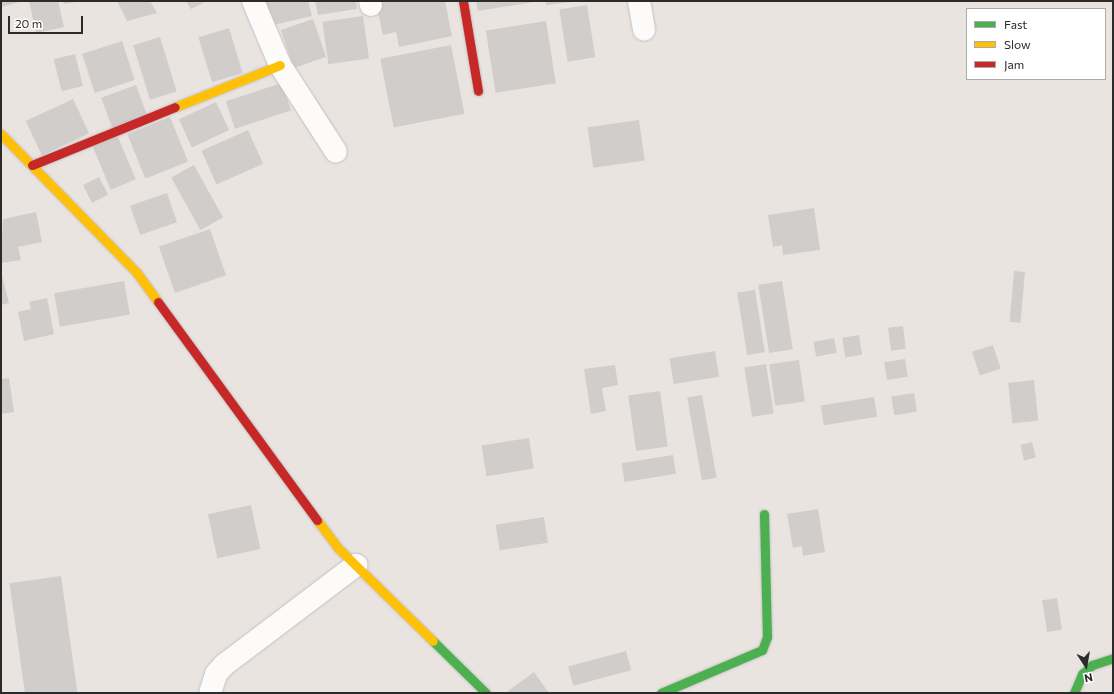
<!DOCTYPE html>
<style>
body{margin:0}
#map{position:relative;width:1114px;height:694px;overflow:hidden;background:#eae4e0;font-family:Commissioner,sans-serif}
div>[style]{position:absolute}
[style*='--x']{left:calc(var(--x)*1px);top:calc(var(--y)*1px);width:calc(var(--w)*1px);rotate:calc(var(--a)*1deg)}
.building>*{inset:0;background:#d0cdca;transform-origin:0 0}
.roads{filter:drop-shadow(0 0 1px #c3c1c2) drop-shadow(0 0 1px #c3c1c2)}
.street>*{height:22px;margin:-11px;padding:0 11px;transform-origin:11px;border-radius:11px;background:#fcfbfa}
.fast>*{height:9px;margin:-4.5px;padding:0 4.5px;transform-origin:4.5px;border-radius:4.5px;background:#4caf50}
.slow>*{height:9px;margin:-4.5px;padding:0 4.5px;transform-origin:4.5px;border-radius:4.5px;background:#ffc107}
.jam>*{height:9px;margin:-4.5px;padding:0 4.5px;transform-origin:4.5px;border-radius:4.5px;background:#c62828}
span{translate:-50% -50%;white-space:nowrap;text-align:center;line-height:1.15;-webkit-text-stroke:3px #fff;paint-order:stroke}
.frame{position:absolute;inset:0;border:2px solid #2b2b2b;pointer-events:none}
.legend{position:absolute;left:966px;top:8px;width:140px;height:72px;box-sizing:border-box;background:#fff;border:1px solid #aaa;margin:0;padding:5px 7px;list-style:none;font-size:12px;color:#2b2b2b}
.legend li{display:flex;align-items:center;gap:8px;height:20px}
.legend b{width:20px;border:1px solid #aaa}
.north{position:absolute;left:1066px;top:646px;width:40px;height:40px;-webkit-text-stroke:3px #fff;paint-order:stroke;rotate:168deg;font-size:11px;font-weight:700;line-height:16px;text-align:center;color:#2b2b2b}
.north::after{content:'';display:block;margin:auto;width:14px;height:18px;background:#2b2b2b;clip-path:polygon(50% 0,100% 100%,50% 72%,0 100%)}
.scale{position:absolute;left:8px;top:16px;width:75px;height:18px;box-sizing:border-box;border:2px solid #2b2b2b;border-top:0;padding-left:5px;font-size:12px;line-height:14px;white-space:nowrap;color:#2b2b2b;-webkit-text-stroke:3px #fff;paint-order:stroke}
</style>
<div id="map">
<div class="building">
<i style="clip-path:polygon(1px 1px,23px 1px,1px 7px)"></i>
<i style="clip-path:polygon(29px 1px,58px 1px,64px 27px,36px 33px)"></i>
<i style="clip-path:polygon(63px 1px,76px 1px,76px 2px,64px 4px)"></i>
<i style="clip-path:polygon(117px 1px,150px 1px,157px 13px,127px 21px)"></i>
<i style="clip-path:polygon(186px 1px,207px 1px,191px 9px)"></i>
<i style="clip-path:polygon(263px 1px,308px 1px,312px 16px,269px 26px)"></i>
<i style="clip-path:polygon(315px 1px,356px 1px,357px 9px,318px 15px)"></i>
<i style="clip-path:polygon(389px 1px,445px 1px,452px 36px,399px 47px,396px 32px,383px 35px,376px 4px)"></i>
<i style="clip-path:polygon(476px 1px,534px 1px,534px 2px,478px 11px)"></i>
<i style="clip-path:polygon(546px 1px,572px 1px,572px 2px,546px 5px)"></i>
<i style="left:587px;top:5px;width:53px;height:28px;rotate:81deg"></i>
<i style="left:363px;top:16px;width:43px;height:41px;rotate:82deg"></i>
<i style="left:313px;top:19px;width:40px;height:34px;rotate:71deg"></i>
<i style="left:546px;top:21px;width:63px;height:61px;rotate:81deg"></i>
<i style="left:229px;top:28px;width:47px;height:32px;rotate:73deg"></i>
<i style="left:160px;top:37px;width:57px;height:28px;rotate:73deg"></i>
<i style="left:122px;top:41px;width:41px;height:42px;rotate:72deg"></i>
<i style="left:451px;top:45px;width:70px;height:72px;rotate:79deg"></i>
<i style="left:75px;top:54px;width:33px;height:22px;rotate:76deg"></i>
<i style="left:282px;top:83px;width:29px;height:59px;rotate:72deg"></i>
<i style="left:136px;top:85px;width:33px;height:37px;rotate:70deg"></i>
<i style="left:73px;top:99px;width:38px;height:52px;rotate:65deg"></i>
<i style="left:216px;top:102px;width:31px;height:41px;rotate:65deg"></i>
<i style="left:170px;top:117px;width:48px;height:46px;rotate:68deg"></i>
<i style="left:639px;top:120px;width:41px;height:52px;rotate:82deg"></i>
<i style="left:248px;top:130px;width:37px;height:51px;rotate:66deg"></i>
<i style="left:117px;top:135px;width:48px;height:27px;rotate:67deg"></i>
<i style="left:194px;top:165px;width:60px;height:26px;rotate:61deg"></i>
<i style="left:99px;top:177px;width:20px;height:18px;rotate:63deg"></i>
<i style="left:167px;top:193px;width:31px;height:39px;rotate:71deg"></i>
<i style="clip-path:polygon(814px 208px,820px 250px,783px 255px,782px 245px,773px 247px,768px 215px)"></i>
<i style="clip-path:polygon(36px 212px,42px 242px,18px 247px,21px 260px,1px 263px,3px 219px)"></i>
<i style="left:210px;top:229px;width:49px;height:54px;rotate:71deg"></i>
<i style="clip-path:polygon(1px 271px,9px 303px,1px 305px)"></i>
<i style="left:1014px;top:271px;width:11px;height:51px;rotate:5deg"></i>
<i style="left:124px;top:281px;width:34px;height:71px;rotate:80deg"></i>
<i style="left:782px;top:281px;width:69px;height:24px;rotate:81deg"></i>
<i style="left:755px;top:290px;width:63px;height:18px;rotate:81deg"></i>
<i style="clip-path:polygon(47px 298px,54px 334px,24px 341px,18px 312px,31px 309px,29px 302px)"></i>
<i style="left:903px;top:326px;width:23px;height:15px;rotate:83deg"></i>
<i style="left:859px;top:335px;width:20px;height:17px;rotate:81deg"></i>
<i style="left:834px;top:338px;width:15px;height:21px;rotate:79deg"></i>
<i style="left:993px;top:345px;width:25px;height:22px;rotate:72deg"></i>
<i style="left:715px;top:351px;width:26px;height:46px;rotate:81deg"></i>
<i style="left:905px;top:359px;width:18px;height:21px;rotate:81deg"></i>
<i style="left:799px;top:360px;width:42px;height:30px;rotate:82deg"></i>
<i style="left:766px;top:364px;width:50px;height:22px;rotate:81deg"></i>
<i style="clip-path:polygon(615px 365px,618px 385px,602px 388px,606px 411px,591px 414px,584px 369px)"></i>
<i style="clip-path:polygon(9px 378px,14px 412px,1px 414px,1px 379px)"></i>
<i style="left:1034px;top:380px;width:41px;height:26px;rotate:84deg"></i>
<i style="left:660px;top:391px;width:56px;height:32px;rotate:82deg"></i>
<i style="left:914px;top:393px;width:19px;height:23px;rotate:81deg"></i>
<i style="left:702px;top:395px;width:84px;height:15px;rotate:80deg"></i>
<i style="left:874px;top:397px;width:20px;height:54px;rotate:81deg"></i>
<i style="left:529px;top:438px;width:31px;height:48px;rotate:81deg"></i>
<i style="left:1032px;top:442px;width:16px;height:12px;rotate:76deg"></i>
<i style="left:673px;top:455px;width:19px;height:52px;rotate:81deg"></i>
<i style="left:251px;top:505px;width:45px;height:44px;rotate:78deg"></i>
<i style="clip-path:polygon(818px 509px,825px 552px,803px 556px,802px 546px,793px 548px,787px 514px)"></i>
<i style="left:544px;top:517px;width:26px;height:49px;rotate:81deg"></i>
<i style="left:61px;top:576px;width:118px;height:52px;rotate:82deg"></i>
<i style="left:1057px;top:598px;width:32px;height:15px;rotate:81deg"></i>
<i style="left:626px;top:651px;width:20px;height:60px;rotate:75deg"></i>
<i style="clip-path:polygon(534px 672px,549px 693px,509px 693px,508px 691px)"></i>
</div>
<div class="roads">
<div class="street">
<i style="--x:253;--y:1;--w:69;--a:67.1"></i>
<i style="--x:280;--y:65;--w:103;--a:57.2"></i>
<i style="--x:370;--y:1;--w:4;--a:76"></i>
<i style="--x:639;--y:1;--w:29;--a:80"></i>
<i style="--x:210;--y:693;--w:20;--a:-72"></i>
<i style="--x:216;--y:674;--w:12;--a:-48"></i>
<i style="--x:224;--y:665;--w:166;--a:-37.1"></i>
</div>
<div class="fast">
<i style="--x:433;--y:641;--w:74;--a:44.5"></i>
<i style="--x:661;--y:693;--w:110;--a:-23.1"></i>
<i style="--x:762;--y:650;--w:14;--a:-69"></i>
<i style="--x:767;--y:637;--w:123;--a:-91.4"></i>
<i style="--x:1074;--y:693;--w:21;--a:-67"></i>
<i style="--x:1082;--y:674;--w:13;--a:-42"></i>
<i style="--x:1092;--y:665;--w:22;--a:-18"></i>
</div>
<div class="slow">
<i style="--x:175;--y:107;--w:113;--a:-21.8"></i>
<i style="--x:1;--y:134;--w:194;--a:45.6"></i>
<i style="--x:137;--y:273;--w:36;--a:54"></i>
<i style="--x:317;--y:520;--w:34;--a:53"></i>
<i style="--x:337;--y:547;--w:134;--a:44.4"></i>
</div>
<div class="jam">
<i style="--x:463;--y:1;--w:91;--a:80.5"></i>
<i style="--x:32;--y:165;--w:154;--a:-22.1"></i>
<i style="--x:158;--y:302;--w:270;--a:53.9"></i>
</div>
</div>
<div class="frame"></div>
<ul class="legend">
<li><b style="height:5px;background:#4caf50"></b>Fast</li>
<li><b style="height:5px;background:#ffc107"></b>Slow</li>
<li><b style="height:5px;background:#c62828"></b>Jam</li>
</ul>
<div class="north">N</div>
<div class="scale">20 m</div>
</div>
